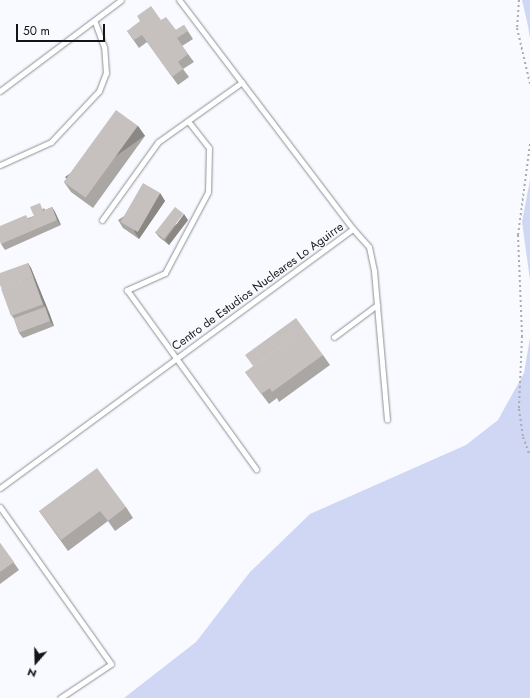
<!DOCTYPE html>
<style>
body{margin:0}
#map{position:relative;width:530px;height:698px;overflow:hidden;background:#f8faff;font-family:Jost,sans-serif}
div>[style]{position:absolute}
[style*='--x']{left:calc(var(--x)*1px);top:calc(var(--y)*1px);width:calc(var(--w)*1px);rotate:calc(var(--a)*1deg)}
.green>*{inset:0;background:#cfd7f4}
.path>*{height:2px;margin-top:-1px;transform-origin:0;background:repeating-linear-gradient(90deg,#abacb0 0 2px,transparent 0 5px)}
.roads{filter:drop-shadow(0 0 1px #8e8f94) drop-shadow(0 0 1px #8e8f94)}
.lane>*{height:5px;margin:-2.5px;padding:0 2.5px;transform-origin:2.5px;border-radius:2.5px;background:#fff}
.wall>*{inset:0;background:#aaa6a3}
.shaded-wall>*{inset:0;background:#8b8785;transform-origin:0 0}
.building>*{inset:0;background:#c6c1be;transform-origin:0 0}
span{translate:-50% -50%;white-space:nowrap;text-align:center;line-height:1.15;-webkit-text-stroke:3px #f8faff;paint-order:stroke}
.street-label{font-size:12px;color:#141416}
.north{position:absolute;left:16px;top:642px;width:40px;height:40px;-webkit-text-stroke:3px #f8faff;paint-order:stroke;rotate:200deg;font-size:11px;font-weight:700;line-height:16px;text-align:center;color:#141416}
.north::after{content:'';display:block;margin:auto;width:14px;height:18px;background:#141416;clip-path:polygon(50% 0,100% 100%,50% 72%,0 100%)}
.scale{position:absolute;left:16px;top:24px;width:89px;height:18px;box-sizing:border-box;border:2px solid #141416;border-top:0;padding-left:5px;font-size:12px;line-height:14px;white-space:nowrap;color:#141416;-webkit-text-stroke:3px #f8faff;paint-order:stroke}
</style>
<div id="map">
<div class="green">
<i style="clip-path:polygon(522px 0,530px 0,530px 39px,528px 26px)"></i>
<i style="clip-path:polygon(530px 180px,530px 280px,522px 222px)"></i>
<i style="clip-path:polygon(530px 338px,530px 698px,124px 698px,196px 642px,250px 572px,310px 514px,466px 445px,498px 420px,524px 373px)"></i>
</div>
<div class="path">
<i style="--x:519;--y:0;--w:28;--a:94"></i>
<i style="--x:517;--y:28;--w:57;--a:76.9"></i>
<i style="--x:530;--y:144;--w:92;--a:97.5"></i>
<i style="--x:518;--y:235;--w:101;--a:87.7"></i>
<i style="--x:522;--y:336;--w:73;--a:92.4"></i>
<i style="--x:519;--y:409;--w:28;--a:82"></i>
<i style="--x:523;--y:437;--w:20;--a:70"></i>
</div>
<div class="roads">
<div class="lane">
<i style="--x:0;--y:91;--w:151;--a:-36.9"></i>
<i style="--x:188;--y:121;--w:34;--a:52"></i>
<i style="--x:209;--y:148;--w:44;--a:91.3"></i>
<i style="--x:208;--y:192;--w:92;--a:118"></i>
<i style="--x:165;--y:273;--w:42;--a:155.9"></i>
<i style="--x:127;--y:290;--w:221;--a:54.2"></i>
<i style="--x:0;--y:165;--w:56;--a:-24.3"></i>
<i style="--x:51;--y:142;--w:70;--a:-46.7"></i>
<i style="--x:99;--y:91;--w:19;--a:-69"></i>
<i style="--x:106;--y:73;--w:26;--a:-94"></i>
<i style="--x:104;--y:47;--w:27;--a:-110"></i>
<i style="--x:102;--y:220;--w:96;--a:-54.3"></i>
<i style="--x:158;--y:142;--w:103;--a:-35.5"></i>
<i style="--x:353;--y:229;--w:24;--a:48"></i>
<i style="--x:369;--y:247;--w:25;--a:78"></i>
<i style="--x:374;--y:271;--w:149;--a:85"></i>
<i style="--x:334;--y:337;--w:54;--a:-36.7"></i>
<i style="--x:0;--y:488;--w:438;--a:-36.3"></i>
<i style="--x:353;--y:229;--w:288;--a:-127.2"></i>
<i style="--x:0;--y:507;--w:192;--a:54.7"></i>
<i style="--x:111;--y:664;--w:61;--a:146.3"></i>
</div>
</div>
<div class="wall">
<i style="clip-path:polygon(161px 20px,176px 30px,184px 25px,193px 39px,182px 46px,194px 62px,183px 69px,189px 77px,178px 85px,147px 42px,139px 48px,127px 31px)"></i>
<i style="clip-path:polygon(138px 126px,145px 136px,93px 208px,71px 192px,64px 182px)"></i>
<i style="clip-path:polygon(160px 193px,165px 201px,139px 239px,123px 228px,118px 220px)"></i>
<i style="clip-path:polygon(52px 207px,55px 212px,61px 225px,5px 250px,1px 244px,28px 218px,34px 216px,44px 208px,45px 210px)"></i>
<i style="clip-path:polygon(188px 220px,169px 245px,159px 237px,155px 232px)"></i>
<i style="clip-path:polygon(28px 263px,31px 268px,54px 326px,23px 338px,19px 333px,14px 319px,12px 316px)"></i>
<i style="clip-path:polygon(323px 355px,330px 365px,279px 402px,277px 398px,269px 404px,245px 372px)"></i>
<i style="clip-path:polygon(126px 507px,133px 518px,115px 531px,108px 521px,68px 551px,39px 511px)"></i>
<i style="clip-path:polygon(0 543px,19px 570px,0 584px)"></i>
</div>
<div class="shaded-wall">
<i style="left:138px;top:126px;width:12px;height:89px;rotate:55deg"></i>
<i style="clip-path:polygon(160px 193px,165px 201px,139px 239px,134px 231px)"></i>
<i style="clip-path:polygon(52px 207px,55px 212px,61px 225px,57px 220px)"></i>
<i style="clip-path:polygon(184px 214px,188px 220px,169px 245px,165px 240px)"></i>
<i style="clip-path:polygon(28px 263px,31px 268px,49px 312px,43px 304px)"></i>
<i style="clip-path:polygon(45px 307px,49px 312px,54px 326px,50px 321px)"></i>
</div>
<div class="building">
<i style="clip-path:polygon(151px 6px,161px 20px,166px 17px,176px 30px,184px 25px,188px 31px,177px 38px,188px 54px,178px 62px,183px 69px,172px 77px,142px 35px,134px 40px,127px 31px,140px 21px,137px 16px)"></i>
<i style="left:116px;top:110px;width:27px;height:89px;rotate:36deg"></i>
<i style="left:143px;top:183px;width:20px;height:45px;rotate:30deg"></i>
<i style="clip-path:polygon(40px 203px,43px 211px,52px 207px,57px 220px,1px 244px,0 242px,0 226px,26px 215px,28px 219px,34px 216px,30px 207px)"></i>
<i style="left:175px;top:207px;width:11px;height:32px;rotate:38deg"></i>
<i style="clip-path:polygon(28px 263px,34px 279px,33px 277px,2px 289px,0 285px,0 273px)"></i>
<i style="left:33px;top:277px;width:29px;height:34px;rotate:70deg"></i>
<i style="left:45px;top:307px;width:15px;height:33px;rotate:70deg"></i>
<i style="left:296px;top:318px;width:14px;height:63px;rotate:54deg"></i>
<i style="clip-path:polygon(304px 329px,323px 355px,272px 392px,270px 388px,261px 394px,245px 372px)"></i>
<i style="clip-path:polygon(97px 468px,126px 507px,108px 521px,100px 511px,61px 540px,39px 511px)"></i>
<i style="clip-path:polygon(0 543px,14px 562px,0 572px)"></i>
</div>
<div class="street-label">
<span style="left:258px;top:287px;rotate:-36deg">Centro de Estudios Nucleares Lo Aguirre</span>
</div>
<div class="north">N</div>
<div class="scale">50 m</div>
</div>
